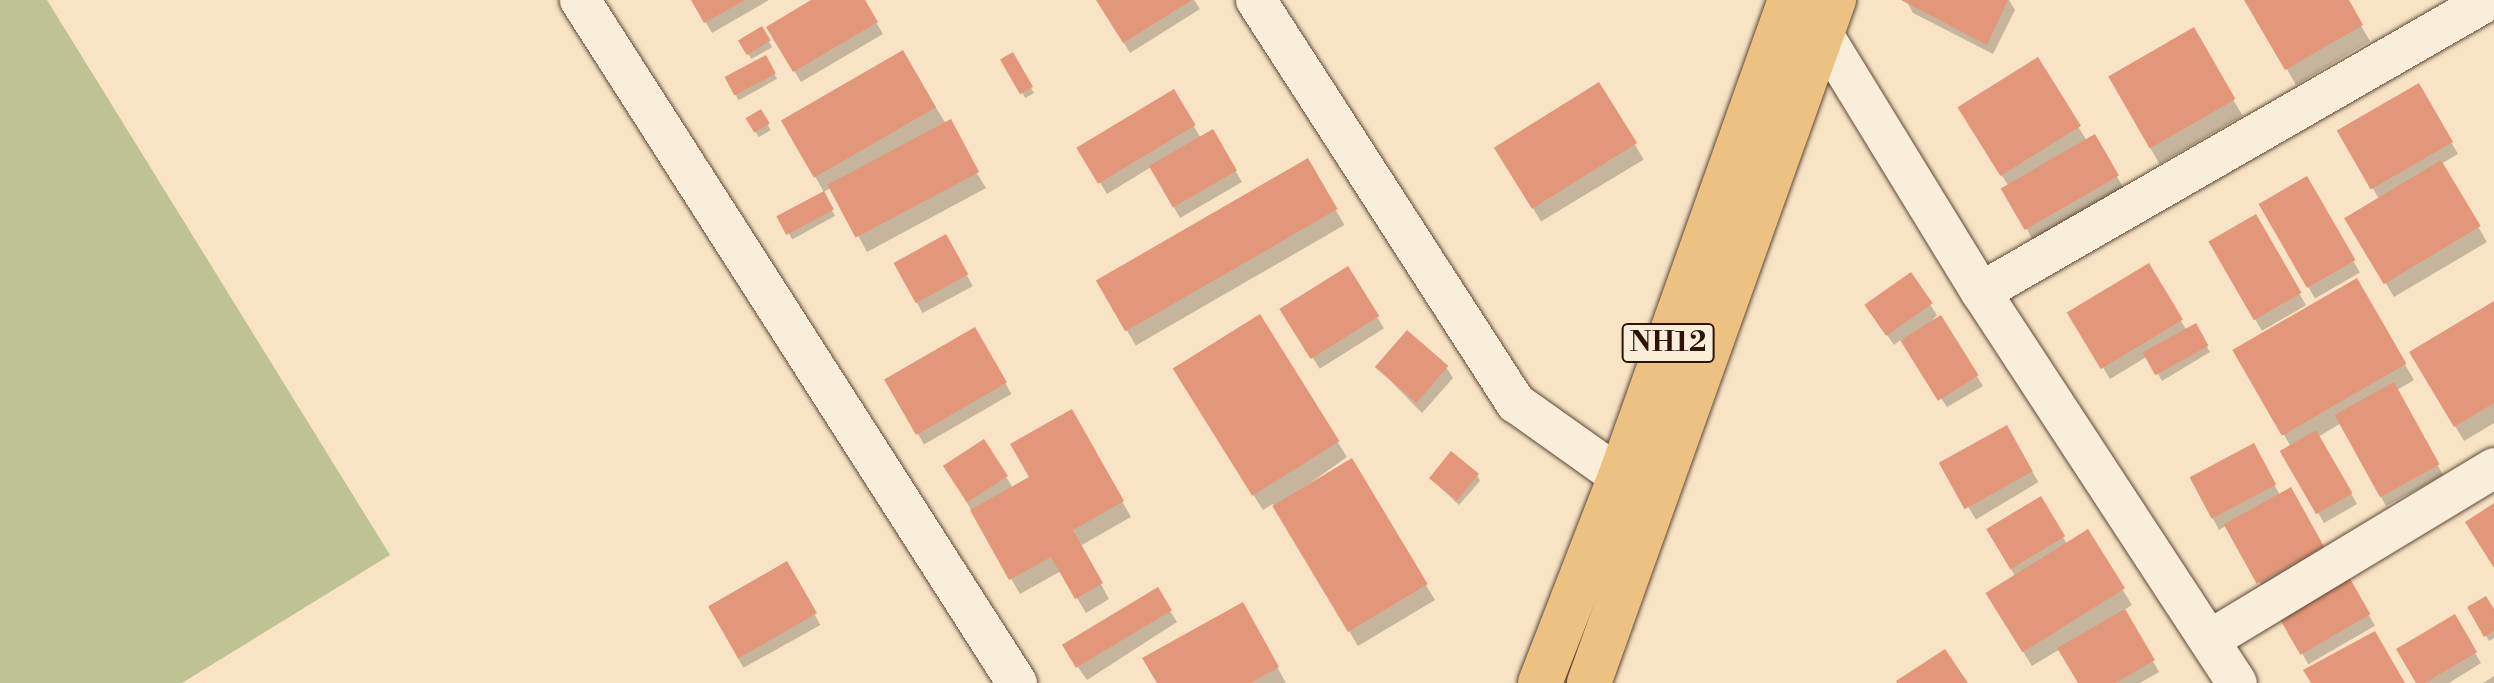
<!DOCTYPE html>
<style>
body{margin:0}
#map{position:relative;width:2494px;height:683px;overflow:hidden;background:#f8e3c5;font-family:"Libre Bodoni",serif}
div>[style]{position:absolute}
[style*='--x']{left:calc(var(--x)*1px);top:calc(var(--y)*1px);width:calc(var(--w)*1px);rotate:calc(var(--a)*1deg)}
.green>*{inset:0;background:#bfc393}
.shadow>*{inset:0;background:#0003;transform-origin:0 0}
.building>*{inset:0;background:#e3977a;transform-origin:0 0}
.roads{filter:drop-shadow(0 0 2px #604836) drop-shadow(0 0 2px #604836)}
.minor>*{height:40px;margin:-20px;padding:0 20px;transform-origin:20px;border-radius:20px;background:#faedd9}
.trunk>*{height:44px;margin:-22px;padding:0 22px;transform-origin:22px;border-radius:22px;background:#ecc282}
span{translate:-50% -50%;white-space:nowrap;text-align:center;line-height:1.15;-webkit-text-stroke:6px #faedd9;paint-order:stroke}
.shield-label span{padding:2px 6px;background:#faedd9;border:2px solid;border-radius:6px;-webkit-text-stroke-width:0}
.shield-label{font-size:28px;color:#2e1406;font-weight:700}
</style>
<div id="map">
<div class="green">
<i style="clip-path:polygon(0 0,47px 0,390px 555px,182px 683px,0 683px)"></i>
</div>
<div class="shadow">
<i style="clip-path:polygon(693px 0,769px 0,712px 33px)"></i>
<i style="clip-path:polygon(815px 0,863px 0,883px 34px,801px 82px,768px 27px)"></i>
<i style="clip-path:polygon(1098px 0,1194px 0,1200px 9px,1130px 53px)"></i>
<i style="clip-path:polygon(2009px 0,2015px 10px,1993px 54px,1913px 13px,1907px 2px)"></i>
<i style="clip-path:polygon(2247px 0,2346px 0,2370px 41px,2296px 85px)"></i>
<i style="left:762px;top:29px;width:21px;height:24px;rotate:61deg"></i>
<i style="left:2193px;top:30px;width:99px;height:96px;rotate:60deg"></i>
<i style="clip-path:polygon(902px 53px,986px 188px,867px 252px,832px 187px,824px 192px,784px 122px)"></i>
<i style="left:1012px;top:55px;width:44px;height:10px;rotate:60deg"></i>
<i style="left:765px;top:57px;width:25px;height:44px;rotate:61deg"></i>
<i style="clip-path:polygon(2037px 60px,2087px 141px,2094px 137px,2123px 187px,2033px 240px,2004px 189px,2009px 187px,1969px 123px)"></i>
<i style="left:1599px;top:85px;width:87px;height:120px;rotate:59deg"></i>
<i style="clip-path:polygon(2418px 86px,2458px 154px,2441px 164px,2487px 242px,2394px 297px,2347px 218px,2379px 199px,2340px 131px)"></i>
<i style="clip-path:polygon(1173px 92px,1201px 138px,1213px 132px,1242px 182px,1180px 218px,1151px 167px,1107px 194px,1080px 149px)"></i>
<i style="left:760px;top:112px;width:21px;height:14px;rotate:59deg"></i>
<i style="left:1307px;top:160px;width:75px;height:241px;rotate:60deg"></i>
<i style="left:2306px;top:179px;width:108px;height:52px;rotate:60deg"></i>
<i style="left:823px;top:194px;width:25px;height:49px;rotate:61deg"></i>
<i style="left:2255px;top:217px;width:102px;height:51px;rotate:60deg"></i>
<i style="left:946px;top:236px;width:57px;height:57px;rotate:62deg"></i>
<i style="clip-path:polygon(2148px 266px,2187px 331px,2195px 326px,2210px 352px,2162px 381px,2148px 356px,2110px 379px,2070px 313px)"></i>
<i style="left:1347px;top:269px;width:70px;height:76px;rotate:58deg"></i>
<i style="clip-path:polygon(1910px 275px,1937px 315px,1928px 325px,1941px 318px,1983px 386px,1947px 407px,1902px 339px,1894px 345px,1873px 315px)"></i>
<i style="clip-path:polygon(2356px 281px,2414px 380px,2397px 390px,2443px 475px,2386px 506px,2341px 423px,2318px 437px,2357px 504px,2324px 523px,2283px 452px,2291px 447px,2236px 352px)"></i>
<i style="clip-path:polygon(2494px 303px,2494px 423px,2464px 441px,2411px 352px)"></i>
<i style="clip-path:polygon(1259px 317px,1347px 457px,1292px 496px,1351px 461px,1435px 600px,1358px 646px,1273px 504px,1263px 510px,1184px 385px)"></i>
<i style="left:974px;top:329px;width:75px;height:101px;rotate:60deg"></i>
<i style="clip-path:polygon(1377px 367px,1446px 367px,1453px 378px,1422px 413px)"></i>
<i style="clip-path:polygon(1071px 412px,1131px 517px,1080px 546px,1109px 599px,1086px 613px,1061px 571px,1020px 594px,952px 477px,984px 442px,1013px 488px,1031px 478px)"></i>
<i style="left:2006px;top:428px;width:63px;height:73px;rotate:59deg"></i>
<i style="clip-path:polygon(2253px 446px,2280px 495px,2290px 490px,2329px 558px,2266px 593px,2227px 525px,2219px 530px,2191px 478px)"></i>
<i style="clip-path:polygon(1477px 475px,1480px 481px,1459px 505px,1430px 478px)"></i>
<i style="clip-path:polygon(2040px 498px,2067px 544px,2087px 532px,2132px 605px,2124px 610px,2159px 672px,2140px 683px,2080px 683px,2060px 649px,2032px 666px,1987px 593px,2015px 576px,1988px 529px)"></i>
<i style="left:786px;top:563px;width:71px;height:88px;rotate:61deg"></i>
<i style="left:2348px;top:579px;width:54px;height:77px;rotate:60deg"></i>
<i style="clip-path:polygon(1157px 590px,1177px 622px,1087px 680px,1073px 660px)"></i>
<i style="clip-path:polygon(1242px 604px,1286px 683px,1159px 683px)"></i>
<i style="clip-path:polygon(2470px 608px,2494px 613px,2494px 638px,2489px 641px)"></i>
<i style="clip-path:polygon(2454px 617px,2481px 663px,2449px 683px,2418px 683px)"></i>
<i style="clip-path:polygon(2494px 676px,2494px 683px,2483px 683px)"></i>
</div>
<div class="building">
<i style="clip-path:polygon(691px 0,745px 0,704px 23px)"></i>
<i style="clip-path:polygon(811px 0,865px 0,878px 22px,793px 72px,766px 27px)"></i>
<i style="clip-path:polygon(1096px 0,1192px 0,1123px 43px)"></i>
<i style="clip-path:polygon(1901px 0,2008px 0,1987px 45px)"></i>
<i style="clip-path:polygon(2244px 0,2349px 0,2363px 25px,2285px 70px)"></i>
<i style="left:762px;top:26px;width:17px;height:28px;rotate:59deg"></i>
<i style="left:2194px;top:27px;width:83px;height:99px;rotate:60deg"></i>
<i style="left:903px;top:50px;width:66px;height:141px;rotate:60deg"></i>
<i style="left:1013px;top:52px;width:40px;height:15px;rotate:60deg"></i>
<i style="left:766px;top:55px;width:21px;height:47px;rotate:62deg"></i>
<i style="left:2038px;top:57px;width:81px;height:95px;rotate:58deg"></i>
<i style="left:1599px;top:82px;width:72px;height:124px;rotate:58deg"></i>
<i style="left:2419px;top:83px;width:68px;height:95px;rotate:60deg"></i>
<i style="left:1174px;top:89px;width:42px;height:114px;rotate:59deg"></i>
<i style="left:761px;top:109px;width:17px;height:18px;rotate:59deg"></i>
<i style="left:951px;top:119px;width:60px;height:140px;rotate:62deg"></i>
<i style="left:1213px;top:129px;width:48px;height:74px;rotate:60deg"></i>
<i style="left:2095px;top:134px;width:48px;height:109px;rotate:60deg"></i>
<i style="left:1308px;top:158px;width:59px;height:245px;rotate:60deg"></i>
<i style="left:2441px;top:160px;width:77px;height:113px;rotate:59deg"></i>
<i style="left:2307px;top:176px;width:97px;height:56px;rotate:60deg"></i>
<i style="left:824px;top:191px;width:21px;height:54px;rotate:62deg"></i>
<i style="left:2256px;top:214px;width:91px;height:55px;rotate:60deg"></i>
<i style="left:946px;top:234px;width:46px;height:60px;rotate:61deg"></i>
<i style="left:2149px;top:263px;width:66px;height:96px;rotate:59deg"></i>
<i style="left:1348px;top:266px;width:59px;height:81px;rotate:58deg"></i>
<i style="left:1911px;top:272px;width:38px;height:57px;rotate:55deg"></i>
<i style="left:2357px;top:278px;width:99px;height:144px;rotate:60deg"></i>
<i style="clip-path:polygon(2494px 301px,2494px 403px,2454px 427px,2409px 352px)"></i>
<i style="left:1260px;top:314px;width:150px;height:103px;rotate:58deg"></i>
<i style="left:1941px;top:315px;width:71px;height:48px;rotate:58deg"></i>
<i style="left:2196px;top:323px;width:26px;height:61px;rotate:61deg"></i>
<i style="left:975px;top:327px;width:64px;height:105px;rotate:60deg"></i>
<i style="left:1407px;top:330px;width:55px;height:49px;rotate:41deg"></i>
<i style="left:2394px;top:382px;width:94px;height:68px;rotate:61deg"></i>
<i style="clip-path:polygon(1072px 409px,1124px 501px,1073px 530px,1103px 583px,1075px 599px,1051px 557px,1009px 580px,970px 510px,1029px 477px,1010px 444px)"></i>
<i style="left:2007px;top:425px;width:53px;height:78px;rotate:61deg"></i>
<i style="left:2316px;top:430px;width:73px;height:42px;rotate:60deg"></i>
<i style="left:984px;top:439px;width:44px;height:49px;rotate:57deg"></i>
<i style="left:2254px;top:443px;width:47px;height:73px;rotate:62deg"></i>
<i style="left:1451px;top:451px;width:36px;height:35px;rotate:39deg"></i>
<i style="left:1352px;top:458px;width:147px;height:93px;rotate:59deg"></i>
<i style="left:2291px;top:487px;width:68px;height:77px;rotate:61deg"></i>
<i style="left:2041px;top:496px;width:47px;height:64px;rotate:59deg"></i>
<i style="clip-path:polygon(2494px 503px,2494px 568px,2465px 522px)"></i>
<i style="left:2088px;top:529px;width:70px;height:121px;rotate:58deg"></i>
<i style="left:787px;top:561px;width:60px;height:91px;rotate:60deg"></i>
<i style="left:2349px;top:577px;width:43px;height:81px;rotate:60deg"></i>
<i style="left:1158px;top:587px;width:27px;height:112px;rotate:59deg"></i>
<i style="clip-path:polygon(2486px 596px,2494px 609px,2494px 631px,2484px 637px,2467px 607px)"></i>
<i style="clip-path:polygon(1243px 602px,1279px 667px,1250px 683px,1157px 683px,1142px 658px)"></i>
<i style="clip-path:polygon(2125px 609px,2155px 660px,2115px 683px,2078px 683px,2057px 648px)"></i>
<i style="clip-path:polygon(2455px 614px,2477px 652px,2425px 683px,2416px 683px,2396px 649px)"></i>
<i style="clip-path:polygon(2375px 631px,2405px 683px,2311px 683px,2303px 670px)"></i>
<i style="clip-path:polygon(1945px 649px,1968px 683px,1897px 683px,1896px 681px)"></i>
</div>
<div class="roads">
<div class="minor">
<i style="--x:580;--y:0;--w:811;--a:57.39"></i>
<i style="--x:1256;--y:0;--w:480;--a:57.2"></i>
<i style="--x:1516;--y:403;--w:128;--a:35.4"></i>
<i style="--x:1620;--y:477;--w:33;--a:20"></i>
<i style="--x:1808;--y:10;--w:331;--a:58.5"></i>
<i style="--x:1981;--y:292;--w:467;--a:56.8"></i>
<i style="--x:1981;--y:292;--w:586;--a:-29.89"></i>
<i style="--x:2211;--y:639;--w:331;--a:-31.1"></i>
</div>
<div class="trunk">
<i style="--x:1540;--y:683;--w:221;--a:-68.8"></i>
<i style="--x:1620;--y:477;--w:506;--a:-70.38"></i>
<i style="--x:1589;--y:683;--w:726;--a:-70.27"></i>
</div>
</div>
<div class="shield-label">
<span style="left:1668px;top:343px">NH12</span>
</div>
</div>
